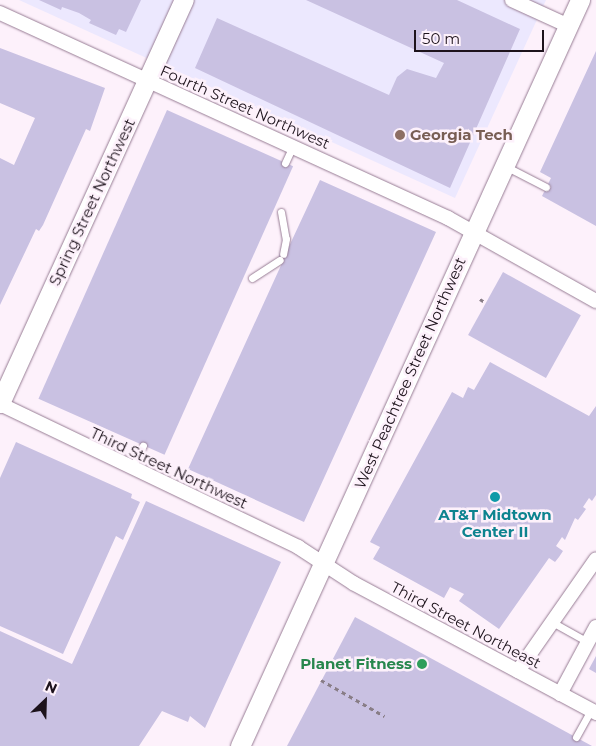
<!DOCTYPE html>
<style>
body{margin:0}
#map{position:relative;width:596px;height:746px;overflow:hidden;background:#fdf1fb;font-family:Montserrat,sans-serif}
div>[style]{position:absolute}
[style*='--x']{left:calc(var(--x)*1px);top:calc(var(--y)*1px);width:calc(var(--w)*1px);rotate:calc(var(--a)*1deg)}
.education>*{inset:0;background:#ece8fe}
.building>*{inset:0;background:#c9c1e2;transform-origin:0 0}
.path>*{height:3px;margin-top:-1.5px;transform-origin:0;background:repeating-linear-gradient(90deg,#887d86 0 4px,transparent 0 8px)}
.roads{filter:drop-shadow(0 0 1px #977c94) drop-shadow(0 0 1px #977c94)}
.service>*{height:7px;margin:-3.5px;padding:0 3.5px;transform-origin:3.5px;border-radius:3.5px;background:#fff}
.minor>*{height:14px;margin:-7px;padding:0 7px;transform-origin:7px;border-radius:7px;background:#fff}
.secondary>*{height:19px;margin:-9.5px;padding:0 9.5px;transform-origin:9.5px;border-radius:9.5px;background:#fff}
.dots>*{width:14px;height:14px;translate:-50% -50%;box-sizing:border-box;border:2px solid #fdf1fb;border-radius:50%}
span{translate:-50% -50%;white-space:nowrap;text-align:center;line-height:1.15;-webkit-text-stroke:5px #fdf1fb;paint-order:stroke}
.street-label{font-size:15px;color:#1d131c}
.education-label{font-size:15px;color:#785e54;font-weight:700}
.left{translate:0 -50%;text-align:left}
.culture-label{font-size:15px;color:#0d838f;font-weight:700}
.leisure-label{font-size:15px;color:#27864d;font-weight:700}
.right{translate:-100% -50%;text-align:right}
.north{position:absolute;left:20px;top:676px;width:50px;height:50px;-webkit-text-stroke:4px #fdf1fb;paint-order:stroke;rotate:24deg;font-size:14px;font-weight:700;line-height:20px;text-align:center;color:#1d131c}
.north::after{content:'';display:block;margin:auto;width:18px;height:22px;background:#1d131c;clip-path:polygon(50% 0,100% 100%,50% 72%,0 100%)}
.scale{position:absolute;left:414px;top:30px;width:130px;height:22px;box-sizing:border-box;border:2px solid #1d131c;border-top:0;padding-left:6px;font-size:15px;line-height:18px;white-space:nowrap;color:#1d131c;-webkit-text-stroke:4px #fdf1fb;paint-order:stroke}
</style>
<div id="map">
<div class="education">
<i style="clip-path:polygon(19px 0,546px 0,455px 198px)"></i>
</div>
<div class="building">
<i style="clip-path:polygon(39px 0,141px 0,126px 32px,119px 29px,116px 35px,89px 23px,91px 20px,79px 13px,62px 7px,61px 10px)"></i>
<i style="clip-path:polygon(306px 0,457px 0,520px 29px,450px 188px,195px 68px,217px 18px,389px 95px,397px 77px,407px 69px,436px 78px,444px 63px)"></i>
<i style="clip-path:polygon(0 48px,105px 88px,90px 131px,86px 129px,43px 225px,39px 231px,36px 229px,0 305px,0 158px,14px 165px,35px 118px,0 103px)"></i>
<i style="clip-path:polygon(596px 51px,596px 226px,542px 196px,551px 178px,540px 172px)"></i>
<i style="left:167px;top:110px;width:138px;height:316px;rotate:24deg"></i>
<i style="clip-path:polygon(320px 180px,436px 232px,304px 522px,188px 469px,283px 261px,278px 259px,280px 253px,285px 255px)"></i>
<i style="left:503px;top:272px;width:89px;height:72px;rotate:29deg"></i>
<i style="clip-path:polygon(490px 362px,589px 416px,596px 406px,596px 495px,592px 501px,589px 498px,583px 507px,586px 509px,578px 520px,575px 518px,565px 540px,562px 537px,556px 546px,563px 551px,559px 557px,555px 562px,549px 558px,499px 629px,459px 601px,464px 594px,450px 587px,444px 598px,373px 559px,380px 547px,370px 542px,452px 392px,463px 398px,468px 387px,474px 390px)"></i>
<i style="clip-path:polygon(16px 442px,132px 494px,131px 498px,140px 502px,123px 540px,116px 536px,63px 654px,0 626px,0 478px)"></i>
<i style="clip-path:polygon(146px 501px,281px 562px,205px 728px,190px 716px,188px 722px,162px 711px,139px 746px,0 746px,0 631px,72px 664px)"></i>
<i style="clip-path:polygon(355px 617px,592px 746px,287px 746px)"></i>
<i style="clip-path:polygon(596px 656px,596px 673px,589px 669px)"></i>
</div>
<div class="path">
<i style="--x:480;--y:299;--w:4;--a:34"></i>
<i style="--x:321;--y:680;--w:73;--a:29.7"></i>
</div>
<div class="roads">
<div class="service">
<i style="--x:285;--y:163;--w:19;--a:-65"></i>
<i style="--x:505;--y:166;--w:46;--a:27.1"></i>
<i style="--x:281;--y:212;--w:27;--a:80"></i>
<i style="--x:286;--y:239;--w:15;--a:101"></i>
<i style="--x:252;--y:278;--w:33;--a:-33"></i>
<i style="--x:132;--y:468;--w:25;--a:-64"></i>
<i style="--x:552;--y:622;--w:41;--a:29.1"></i>
<i style="--x:576;--y:737;--w:31;--a:-61"></i>
</div>
<div class="minor">
<i style="--x:512;--y:0;--w:63;--a:24.5"></i>
<i style="--x:0;--y:13;--w:493;--a:24.6"></i>
<i style="--x:448;--y:218;--w:170;--a:29.3"></i>
<i style="--x:0;--y:404;--w:331;--a:25.6"></i>
<i style="--x:298;--y:547;--w:66;--a:33.2"></i>
<i style="--x:353;--y:583;--w:276;--a:28.1"></i>
<i style="--x:518;--y:671;--w:136;--a:-55.1"></i>
<i style="--x:560;--y:694;--w:76;--a:-61.8"></i>
</div>
<div class="secondary">
<i style="--x:0;--y:403;--w:443;--a:-65.5"></i>
<i style="--x:240;--y:746;--w:820;--a:-65.5"></i>
</div>
</div>
<div class="dots">
<i style="left:400px;top:135px;background:#8d6e63"></i>
<i style="left:495px;top:497px;background:#0f9aa8"></i>
<i style="left:422px;top:664px;background:#2e9e5b"></i>
</div>
<div class="street-label">
<span style="left:245px;top:107px;rotate:24deg">Fourth Street Northwest</span>
<span style="left:92px;top:202px;rotate:-65deg">Spring Street Northwest</span>
<span style="left:410px;top:373px;rotate:-66deg">West Peachtree Street Northwest</span>
<span style="left:169px;top:468px;rotate:25deg">Third Street Northwest</span>
<span style="left:466px;top:625px;rotate:28deg">Third Street Northeast</span>
</div>
<div class="education-label">
<span class="left" style="left:410px;top:135px">Georgia Tech</span>
</div>
<div class="culture-label">
<span style="left:495px;top:523px">AT&amp;T Midtown<br>Center II</span>
</div>
<div class="leisure-label">
<span class="right" style="left:412px;top:664px">Planet Fitness</span>
</div>
<div class="north">N</div>
<div class="scale">50 m</div>
</div>
